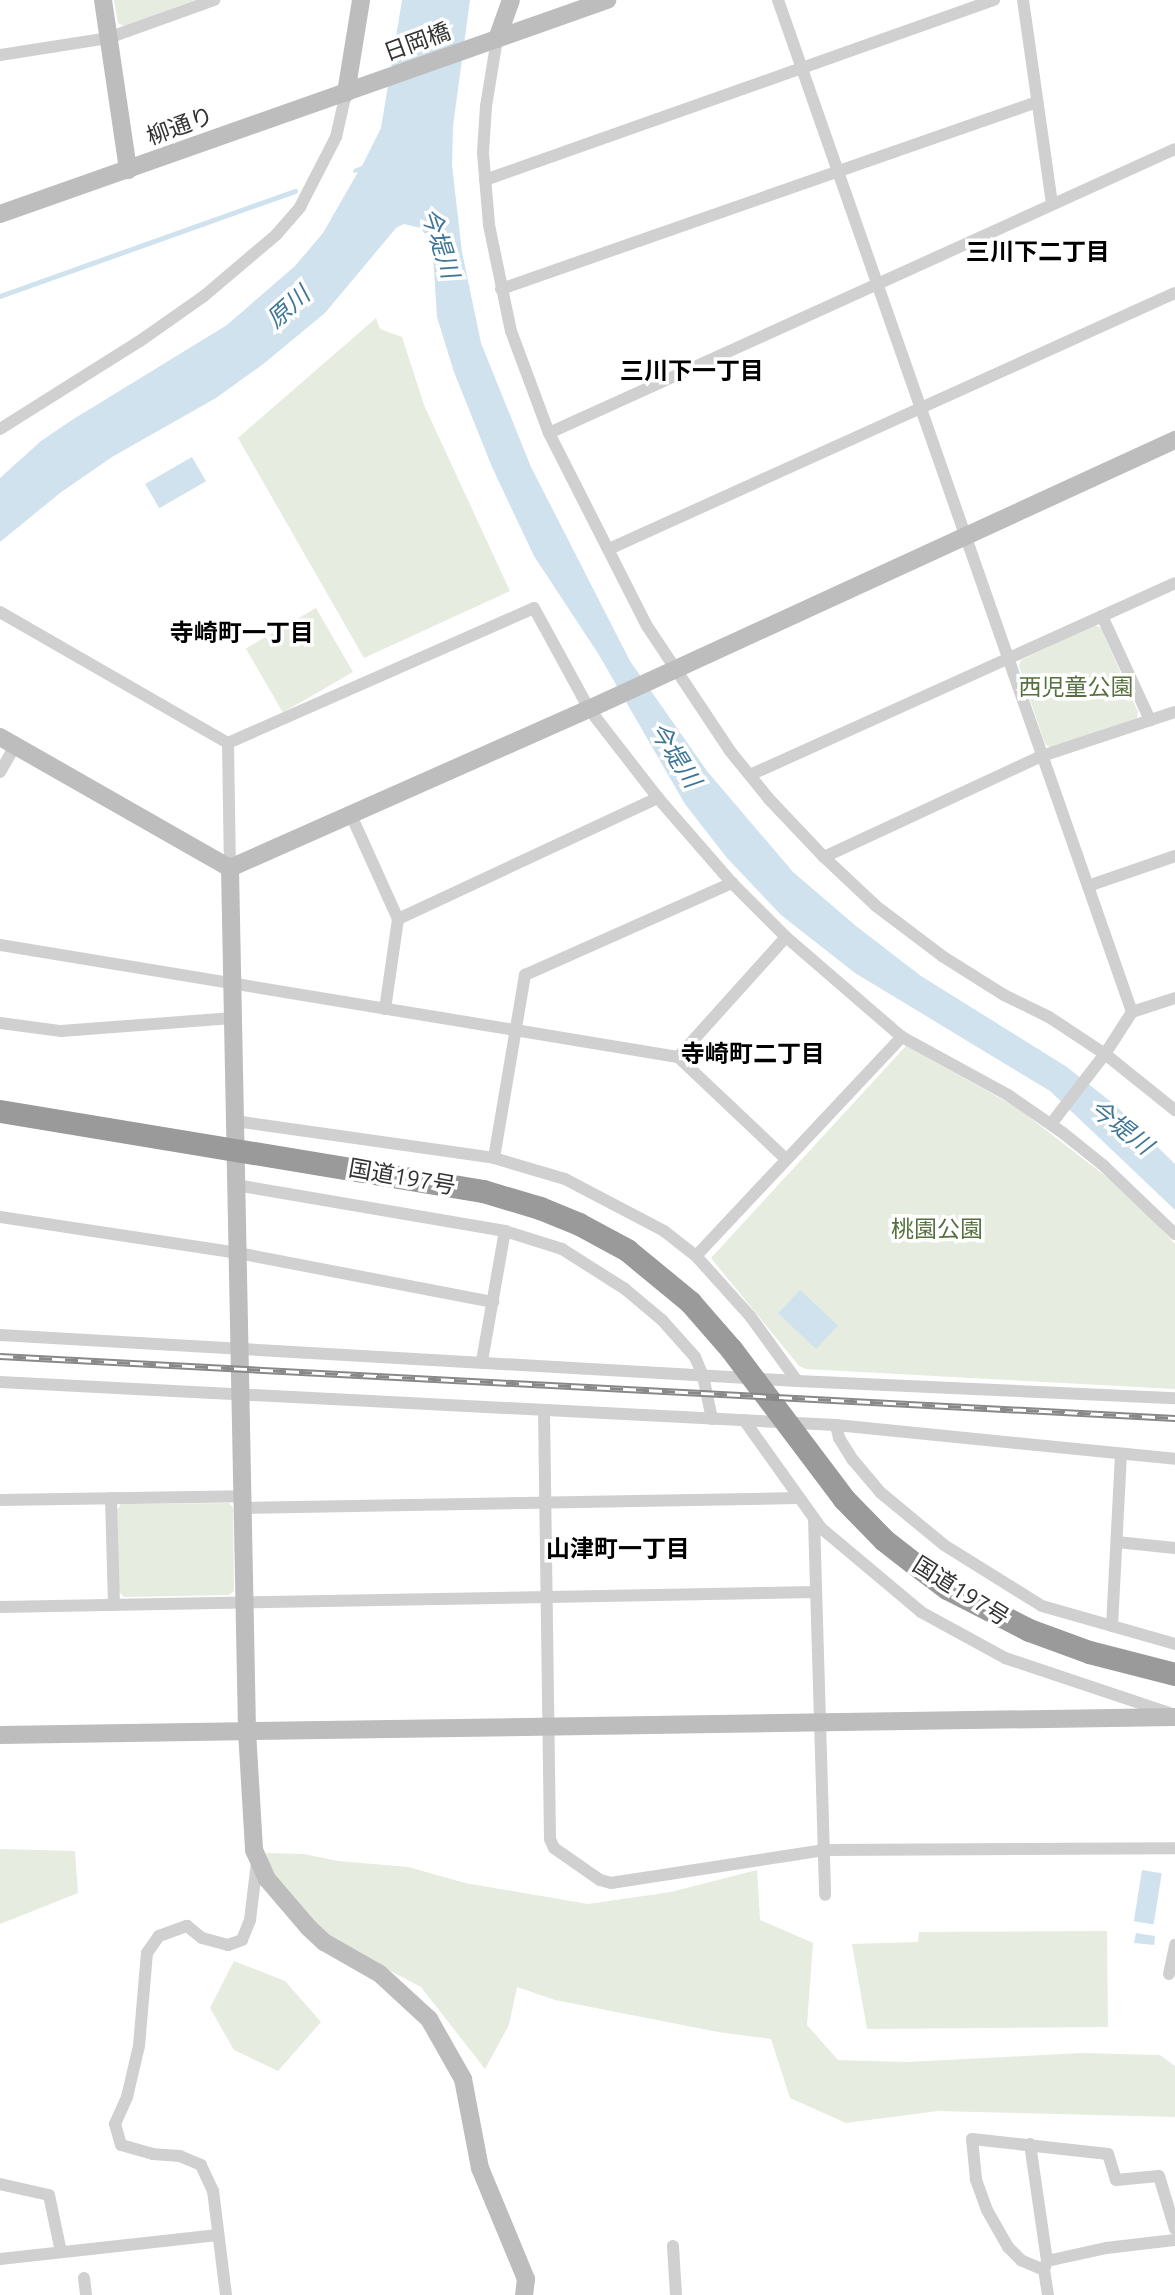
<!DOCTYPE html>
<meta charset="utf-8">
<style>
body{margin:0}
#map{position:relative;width:1175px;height:2295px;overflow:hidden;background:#fff;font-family:Ubuntu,"Noto Sans JP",sans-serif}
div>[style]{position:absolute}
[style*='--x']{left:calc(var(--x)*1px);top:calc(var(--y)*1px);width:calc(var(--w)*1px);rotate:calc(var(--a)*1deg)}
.green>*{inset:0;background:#e6ecdf;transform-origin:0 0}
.water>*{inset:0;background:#cfe2ee;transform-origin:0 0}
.stream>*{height:4.5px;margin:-2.25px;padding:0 2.25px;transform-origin:2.25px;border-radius:2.25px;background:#cfe2ee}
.street>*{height:12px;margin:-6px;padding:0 6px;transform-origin:6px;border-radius:6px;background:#d0d0d0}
.secondary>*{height:18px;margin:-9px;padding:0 9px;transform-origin:9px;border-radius:9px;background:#bdbdbd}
.highway>*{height:23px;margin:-11.5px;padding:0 11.5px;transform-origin:11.5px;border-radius:11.5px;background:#9a9a9a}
.rail>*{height:7px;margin-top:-3.5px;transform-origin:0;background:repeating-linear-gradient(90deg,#fff 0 13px,#888 0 26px);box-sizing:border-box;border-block:2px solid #888}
span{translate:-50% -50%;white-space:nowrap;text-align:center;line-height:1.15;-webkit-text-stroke:7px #fff;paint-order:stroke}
.street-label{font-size:23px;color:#333}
.park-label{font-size:23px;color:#56703f}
.water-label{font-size:24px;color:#3f7597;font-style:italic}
.neighbourhood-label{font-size:24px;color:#000;font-weight:700}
</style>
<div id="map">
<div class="green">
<i style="clip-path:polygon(114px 0,196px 0,124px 26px,118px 23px)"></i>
<i style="clip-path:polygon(376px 318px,380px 329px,402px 337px,424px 405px,510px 591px,364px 658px,238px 438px)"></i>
<i style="left:316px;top:608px;width:74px;height:81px;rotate:60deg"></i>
<i style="clip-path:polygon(1095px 625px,1101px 628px,1138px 712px,1137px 718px,1051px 748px,1045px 744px,1019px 666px,1021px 660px)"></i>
<i style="clip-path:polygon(906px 1046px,1016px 1107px,1130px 1195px,1175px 1244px,1175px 1389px,806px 1369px,799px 1366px,711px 1258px)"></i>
<i style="clip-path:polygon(229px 1503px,233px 1508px,234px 1591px,229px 1595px,124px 1597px,119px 1592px,117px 1510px,121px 1504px)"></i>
<i style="clip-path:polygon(0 1849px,75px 1851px,78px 1893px,0 1924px)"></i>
<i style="clip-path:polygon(266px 1853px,304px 1854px,338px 1861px,408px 1867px,465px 1883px,588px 1904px,671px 1892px,757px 1870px,760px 1920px,813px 1943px,807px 2025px,838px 2060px,908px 2062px,1081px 2053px,1160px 2055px,1175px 2066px,1175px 2117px,938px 2111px,846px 2123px,790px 2098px,771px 2039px,718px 2032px,555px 2000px,517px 1987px,509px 2025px,485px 2069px,421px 1987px,351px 1950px,302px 1915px,270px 1872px)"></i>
<i style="clip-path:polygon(1107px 1931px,1108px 2027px,867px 2029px,852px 1944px,918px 1942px,919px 1932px)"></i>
<i style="clip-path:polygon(234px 1961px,285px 1981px,321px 2022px,278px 2071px,234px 2050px,210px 2008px)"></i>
</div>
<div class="water">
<i style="clip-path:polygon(402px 0,470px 0,453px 126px,452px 165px,462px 252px,481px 343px,531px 467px,630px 661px,707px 771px,793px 872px,856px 926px,921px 976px,1067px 1067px,1115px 1105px,1175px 1164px,1175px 1210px,1050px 1091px,855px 973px,781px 915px,727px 858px,685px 804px,599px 655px,534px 556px,492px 467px,454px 372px,437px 317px,433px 256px,431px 244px,421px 228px,404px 224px,396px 228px,325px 313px,262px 365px,216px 398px,112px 457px,60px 493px,0 542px,0 478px,41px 441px,72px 420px,227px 325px,295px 266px,323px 233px,358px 172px,353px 173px,354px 169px,362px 166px,381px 128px)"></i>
<i style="left:192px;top:457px;width:28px;height:54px;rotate:60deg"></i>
<i style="left:800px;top:1290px;width:52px;height:32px;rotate:43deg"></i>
<i style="left:1142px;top:1870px;width:20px;height:52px;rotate:9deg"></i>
<i style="clip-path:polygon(1136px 1933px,1155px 1936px,1154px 1945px,1134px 1943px)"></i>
</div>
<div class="stream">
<i style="--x:0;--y:296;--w:313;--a:-19.6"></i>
</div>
<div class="street">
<i style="--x:778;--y:0;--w:1072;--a:70.72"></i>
<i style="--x:1023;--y:0;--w:206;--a:81.9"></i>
<i style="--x:497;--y:39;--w:68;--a:99.3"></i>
<i style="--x:486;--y:106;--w:47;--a:93.7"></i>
<i style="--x:483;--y:153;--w:72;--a:85.2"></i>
<i style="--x:489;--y:225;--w:108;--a:78.3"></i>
<i style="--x:511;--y:331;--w:109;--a:69.6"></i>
<i style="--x:549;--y:433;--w:216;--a:63.1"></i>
<i style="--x:647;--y:626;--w:150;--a:56.4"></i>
<i style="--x:730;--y:751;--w:62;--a:50.9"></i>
<i style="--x:769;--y:799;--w:80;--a:46.5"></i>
<i style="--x:824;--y:857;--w:71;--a:43.3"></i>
<i style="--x:876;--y:906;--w:83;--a:37.1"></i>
<i style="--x:942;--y:956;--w:73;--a:32.2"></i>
<i style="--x:1004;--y:995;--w:50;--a:26.1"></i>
<i style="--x:1049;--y:1017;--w:67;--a:33.5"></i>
<i style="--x:1105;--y:1054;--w:90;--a:38.7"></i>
<i style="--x:0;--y:55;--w:109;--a:-8.9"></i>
<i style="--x:108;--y:38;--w:113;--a:-19.7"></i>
<i style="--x:485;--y:180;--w:540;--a:-19.48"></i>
<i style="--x:501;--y:289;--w:568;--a:-19.23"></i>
<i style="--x:0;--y:429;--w:165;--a:-32.2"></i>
<i style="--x:140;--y:341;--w:78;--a:-35.1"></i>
<i style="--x:204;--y:296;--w:94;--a:-40.3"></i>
<i style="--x:276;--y:235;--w:37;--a:-49"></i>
<i style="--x:300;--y:207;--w:79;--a:-62.8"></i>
<i style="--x:336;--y:137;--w:45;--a:-77.2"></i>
<i style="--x:549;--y:433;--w:687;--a:-24.4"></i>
<i style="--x:609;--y:549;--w:621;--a:-24.34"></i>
<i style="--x:0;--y:612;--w:263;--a:29.9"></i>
<i style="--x:1102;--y:616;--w:115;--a:65.2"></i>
<i style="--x:228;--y:743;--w:334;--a:-23.8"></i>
<i style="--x:534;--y:608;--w:115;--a:61.4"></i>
<i style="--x:589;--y:709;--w:113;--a:52.2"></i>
<i style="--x:658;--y:798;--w:113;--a:49"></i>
<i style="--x:732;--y:883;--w:76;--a:45"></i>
<i style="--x:786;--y:937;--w:153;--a:40.8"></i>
<i style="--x:902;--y:1037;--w:121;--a:28.7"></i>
<i style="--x:1008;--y:1095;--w:67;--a:34.6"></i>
<i style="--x:1063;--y:1133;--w:51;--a:38.7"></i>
<i style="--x:1103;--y:1165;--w:100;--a:43.8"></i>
<i style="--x:228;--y:743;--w:125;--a:89.1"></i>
<i style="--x:0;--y:772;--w:30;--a:-60"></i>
<i style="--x:750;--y:775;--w:466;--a:-24.3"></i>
<i style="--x:351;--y:815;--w:114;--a:65.7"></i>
<i style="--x:398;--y:919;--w:91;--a:98.2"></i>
<i style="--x:824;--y:857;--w:240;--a:-24.9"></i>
<i style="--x:1042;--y:756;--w:140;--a:-18.3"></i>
<i style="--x:1088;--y:886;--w:92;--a:-19"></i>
<i style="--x:398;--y:919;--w:287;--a:-25"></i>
<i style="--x:0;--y:945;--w:687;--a:9.38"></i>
<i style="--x:678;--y:1057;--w:149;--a:43.4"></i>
<i style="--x:0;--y:1023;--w:62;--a:7.5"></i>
<i style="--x:61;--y:1031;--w:172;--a:-4.3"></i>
<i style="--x:678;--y:1057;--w:161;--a:-48"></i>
<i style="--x:235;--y:1121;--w:262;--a:8.1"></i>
<i style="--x:494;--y:1158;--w:74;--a:16.5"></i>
<i style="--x:565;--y:1179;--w:112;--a:27.7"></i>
<i style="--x:664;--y:1231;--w:41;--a:38"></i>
<i style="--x:696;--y:1256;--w:81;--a:48"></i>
<i style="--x:750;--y:1316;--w:80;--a:54.1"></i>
<i style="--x:1051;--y:1124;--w:88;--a:-52.4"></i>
<i style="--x:1105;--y:1054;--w:50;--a:-57.3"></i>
<i style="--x:1132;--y:1012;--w:45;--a:-18"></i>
<i style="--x:494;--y:1158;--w:186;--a:-80.4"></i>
<i style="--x:525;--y:975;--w:227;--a:-24"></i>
<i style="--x:236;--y:1185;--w:273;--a:9.7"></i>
<i style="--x:505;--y:1231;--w:60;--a:17.5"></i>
<i style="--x:562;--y:1249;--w:75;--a:32.4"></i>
<i style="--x:625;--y:1289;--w:48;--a:40"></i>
<i style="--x:662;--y:1320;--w:50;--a:48.3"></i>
<i style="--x:695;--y:1357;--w:21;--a:67"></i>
<i style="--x:703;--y:1376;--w:44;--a:78.2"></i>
<i style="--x:0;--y:1217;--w:241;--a:8.6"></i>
<i style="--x:238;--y:1253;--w:260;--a:10.9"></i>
<i style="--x:696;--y:1256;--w:301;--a:-46.8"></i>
<i style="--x:0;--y:1335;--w:798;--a:3.3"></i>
<i style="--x:797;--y:1381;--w:378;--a:2.6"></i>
<i style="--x:482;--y:1361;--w:132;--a:-80"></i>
<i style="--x:0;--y:1382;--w:837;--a:2.94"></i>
<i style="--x:836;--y:1425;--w:341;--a:5.7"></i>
<i style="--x:544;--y:1410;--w:429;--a:89.2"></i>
<i style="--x:550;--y:1839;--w:10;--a:66"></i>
<i style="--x:554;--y:1848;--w:56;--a:34.8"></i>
<i style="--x:600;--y:1880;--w:11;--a:15"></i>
<i style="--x:611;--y:1883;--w:216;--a:-8.8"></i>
<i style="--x:824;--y:1850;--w:351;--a:-0.3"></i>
<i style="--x:744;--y:1420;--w:133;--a:54.5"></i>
<i style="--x:821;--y:1528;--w:131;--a:40"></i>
<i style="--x:921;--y:1612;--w:96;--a:28.7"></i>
<i style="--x:1005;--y:1658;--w:173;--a:18.5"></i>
<i style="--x:836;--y:1425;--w:13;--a:77"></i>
<i style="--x:839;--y:1438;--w:26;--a:58"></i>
<i style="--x:853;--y:1460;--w:43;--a:49.7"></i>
<i style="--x:881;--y:1493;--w:82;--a:39.5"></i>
<i style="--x:944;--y:1545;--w:115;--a:31.9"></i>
<i style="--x:1042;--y:1606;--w:73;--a:15.9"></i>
<i style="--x:1112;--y:1626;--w:170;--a:-87"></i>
<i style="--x:111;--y:1498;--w:107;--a:88.4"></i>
<i style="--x:0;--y:1500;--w:242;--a:-0.9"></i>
<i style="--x:243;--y:1508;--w:555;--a:-1.03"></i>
<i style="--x:814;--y:1519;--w:376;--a:88.3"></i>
<i style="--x:1117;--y:1542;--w:58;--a:5.9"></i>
<i style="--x:0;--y:1607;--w:816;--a:-1.05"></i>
<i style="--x:1112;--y:1626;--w:66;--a:15.9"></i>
<i style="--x:1169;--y:1974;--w:30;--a:-78"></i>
<i style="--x:1030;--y:2144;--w:118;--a:81.7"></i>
<i style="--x:1047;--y:2261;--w:6;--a:108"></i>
<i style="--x:0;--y:2184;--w:50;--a:12.7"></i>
<i style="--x:49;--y:2195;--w:58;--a:78.1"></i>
<i style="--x:673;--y:2246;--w:49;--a:86.5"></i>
<i style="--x:0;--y:2259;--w:219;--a:-6.3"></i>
<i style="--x:1047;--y:2261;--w:60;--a:-12.4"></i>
<i style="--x:1106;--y:2248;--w:69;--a:-6.6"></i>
<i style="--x:84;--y:2278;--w:17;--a:83"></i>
<i style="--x:226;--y:2295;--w:105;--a:-97.1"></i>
<i style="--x:213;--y:2191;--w:29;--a:-115"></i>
<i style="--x:201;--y:2165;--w:23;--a:-157"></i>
<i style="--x:180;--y:2156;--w:27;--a:-176"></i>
<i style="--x:153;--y:2154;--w:33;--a:-164"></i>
<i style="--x:121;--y:2145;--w:22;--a:-106"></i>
<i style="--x:115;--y:2124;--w:30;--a:-66"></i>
<i style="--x:127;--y:2097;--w:52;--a:-76.8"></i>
<i style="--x:139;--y:2046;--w:93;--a:-85.1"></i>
<i style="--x:147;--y:1953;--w:21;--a:-55"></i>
<i style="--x:159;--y:1936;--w:30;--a:-20"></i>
<i style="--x:187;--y:1926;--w:19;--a:39"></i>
<i style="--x:202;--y:1938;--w:27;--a:15"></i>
<i style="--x:228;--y:1945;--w:15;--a:-20"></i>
<i style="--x:242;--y:1940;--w:22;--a:-68"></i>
<i style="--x:250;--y:1920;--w:58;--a:-83.1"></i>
<i style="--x:1048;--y:2295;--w:25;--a:-99"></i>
<i style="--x:1044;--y:2270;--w:25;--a:-157"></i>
<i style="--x:1021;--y:2260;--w:18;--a:-135"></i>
<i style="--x:1008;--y:2247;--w:43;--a:-119.6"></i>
<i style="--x:987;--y:2210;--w:33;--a:-110"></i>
<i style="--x:976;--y:2179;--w:40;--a:-95.7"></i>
<i style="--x:972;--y:2139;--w:137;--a:6.3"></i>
<i style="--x:1108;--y:2154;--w:27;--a:73"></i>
<i style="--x:1116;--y:2180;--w:43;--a:-5.3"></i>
<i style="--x:1159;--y:2176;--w:55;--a:73.2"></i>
</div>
<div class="secondary">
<i style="--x:103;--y:0;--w:172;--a:81.6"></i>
<i style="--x:497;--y:39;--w:41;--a:-70.3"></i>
<i style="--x:346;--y:93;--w:94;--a:-80.8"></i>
<i style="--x:0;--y:214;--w:644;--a:-19.42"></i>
<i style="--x:0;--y:737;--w:265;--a:29.7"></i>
<i style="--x:230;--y:868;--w:863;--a:88.87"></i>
<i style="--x:247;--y:1731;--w:119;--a:86.6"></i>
<i style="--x:254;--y:1850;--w:32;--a:66"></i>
<i style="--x:267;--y:1879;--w:65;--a:49.4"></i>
<i style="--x:309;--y:1928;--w:21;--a:43"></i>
<i style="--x:324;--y:1942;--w:64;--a:29.7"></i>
<i style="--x:380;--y:1974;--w:67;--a:42.6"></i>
<i style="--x:429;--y:2019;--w:69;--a:60.5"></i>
<i style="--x:463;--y:2079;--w:91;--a:79.2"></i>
<i style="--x:480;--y:2168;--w:120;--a:67.5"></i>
<i style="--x:526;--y:2279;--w:16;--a:97"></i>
<i style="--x:230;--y:868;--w:393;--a:-23.9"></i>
<i style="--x:589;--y:709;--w:645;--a:-24.66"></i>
<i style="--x:0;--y:1735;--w:1175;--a:-0.88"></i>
</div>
<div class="highway">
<i style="--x:0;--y:1111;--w:490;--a:9.4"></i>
<i style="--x:483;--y:1191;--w:59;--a:16.6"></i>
<i style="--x:540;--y:1208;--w:42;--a:22.3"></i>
<i style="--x:579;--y:1224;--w:55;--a:28.4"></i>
<i style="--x:627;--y:1250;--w:82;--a:39.5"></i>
<i style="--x:690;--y:1302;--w:62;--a:48.9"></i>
<i style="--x:731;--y:1349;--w:188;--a:53"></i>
<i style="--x:844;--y:1499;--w:57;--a:45.7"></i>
<i style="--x:884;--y:1540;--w:39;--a:38"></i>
<i style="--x:915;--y:1564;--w:40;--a:37"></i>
<i style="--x:947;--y:1588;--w:92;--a:27.1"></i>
<i style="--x:1029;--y:1630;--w:64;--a:20.1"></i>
<i style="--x:1089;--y:1652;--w:89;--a:14.3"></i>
</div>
<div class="rail">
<i style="--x:0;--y:1356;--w:1177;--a:3.02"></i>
</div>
<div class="street-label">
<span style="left:417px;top:42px;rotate:-20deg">日岡橋</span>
<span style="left:180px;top:126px;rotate:-20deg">柳通り</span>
<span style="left:402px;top:1177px;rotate:10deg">国道197号</span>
<span style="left:961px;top:1591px;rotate:32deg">国道197号</span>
</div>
<div class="park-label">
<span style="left:1076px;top:687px">西児童公園</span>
<span style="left:937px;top:1229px">桃園公園</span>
</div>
<div class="water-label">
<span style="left:440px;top:243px;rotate:72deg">今堤川</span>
<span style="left:288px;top:307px;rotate:-42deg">原川</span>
<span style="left:675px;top:755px;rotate:57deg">今堤川</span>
<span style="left:1121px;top:1127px;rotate:38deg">今堤川</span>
</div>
<div class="neighbourhood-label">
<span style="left:1038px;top:252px">三川下二丁目</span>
<span style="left:692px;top:371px">三川下一丁目</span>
<span style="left:242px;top:633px">寺崎町一丁目</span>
<span style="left:753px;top:1054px">寺崎町二丁目</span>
<span style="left:618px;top:1549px">山津町一丁目</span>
</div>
</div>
